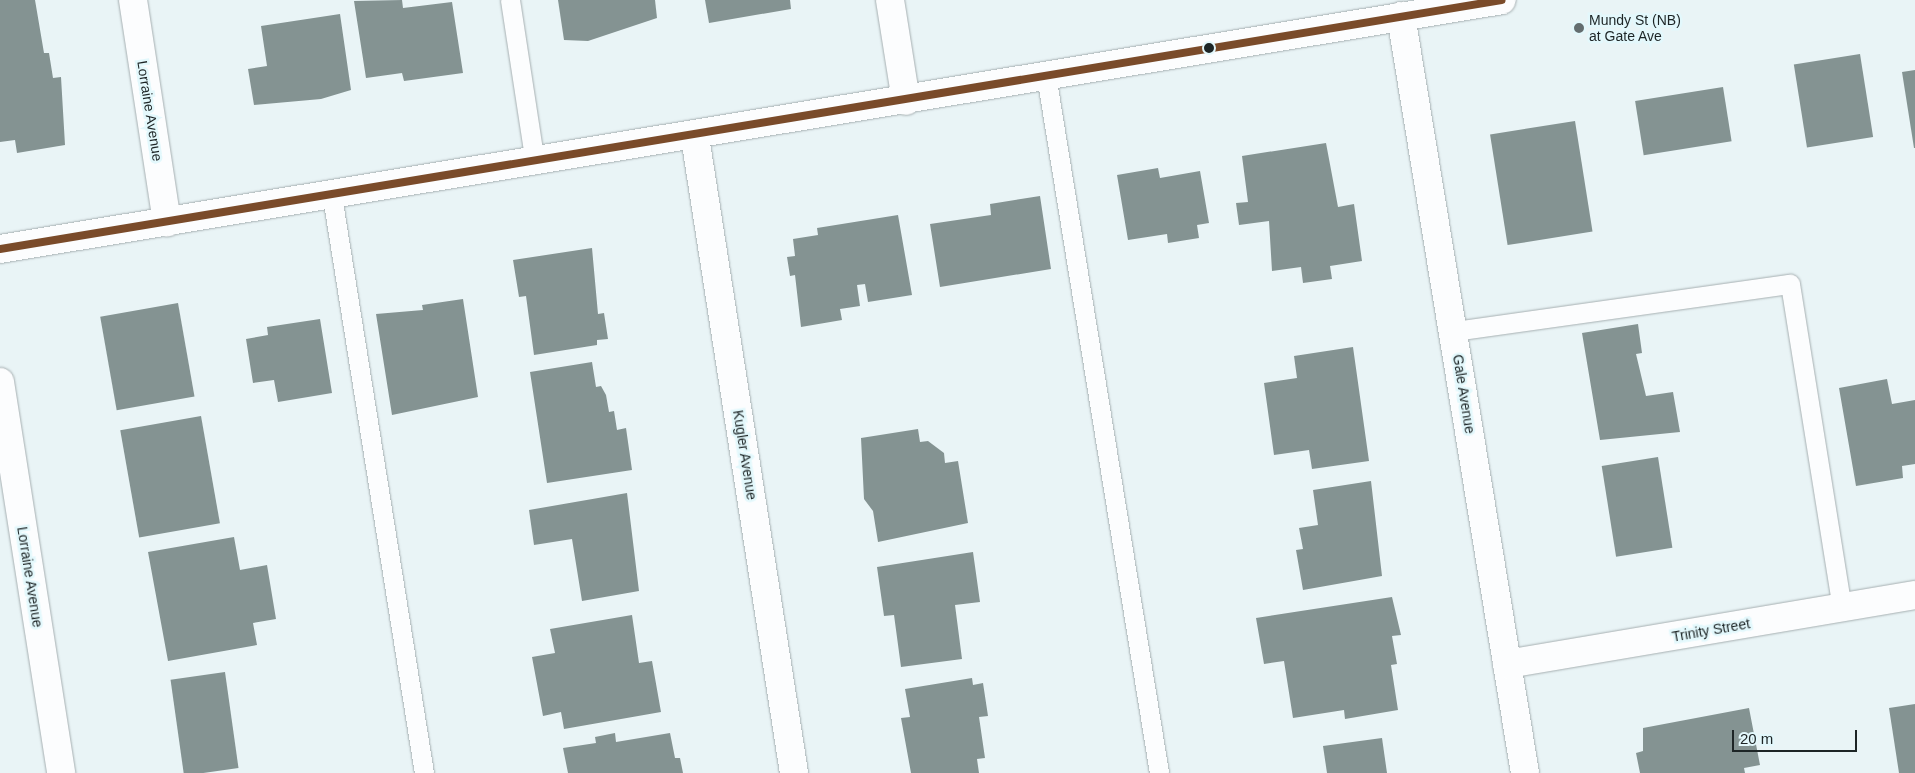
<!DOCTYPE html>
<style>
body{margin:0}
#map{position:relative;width:1915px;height:773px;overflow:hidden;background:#e9f4f6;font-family:Helvetica,sans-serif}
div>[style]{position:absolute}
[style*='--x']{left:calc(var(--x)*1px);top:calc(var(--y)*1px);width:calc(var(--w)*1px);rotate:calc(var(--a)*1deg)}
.building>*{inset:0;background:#849392;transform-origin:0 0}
.roads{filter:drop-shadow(0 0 1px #a6afb1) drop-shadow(0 0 1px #a6afb1)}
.service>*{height:19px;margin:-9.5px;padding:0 9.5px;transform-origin:9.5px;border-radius:9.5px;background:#fcfdfe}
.minor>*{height:28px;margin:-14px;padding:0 14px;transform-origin:14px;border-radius:14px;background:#fcfdfe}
.tertiary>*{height:28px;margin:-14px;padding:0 14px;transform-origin:14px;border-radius:14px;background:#fcfdfe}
.bus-1>*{height:8px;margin:-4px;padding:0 4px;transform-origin:4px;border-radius:4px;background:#7a4b2a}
.dots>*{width:14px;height:14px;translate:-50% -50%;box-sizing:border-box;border:2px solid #e3f8fc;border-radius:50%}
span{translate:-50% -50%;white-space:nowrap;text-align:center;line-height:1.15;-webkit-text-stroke:5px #e3f8fc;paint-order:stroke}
.poi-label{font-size:14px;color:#1d2526}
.left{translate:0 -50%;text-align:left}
.street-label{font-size:14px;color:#1d2526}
.scale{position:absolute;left:1732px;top:730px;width:125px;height:22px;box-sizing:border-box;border:2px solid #1d2526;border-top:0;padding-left:6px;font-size:15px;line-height:18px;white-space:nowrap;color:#1d2526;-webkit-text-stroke:4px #e3f8fc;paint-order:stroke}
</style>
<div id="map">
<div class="building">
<i style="clip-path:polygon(0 0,35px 0,44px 53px,49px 53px,53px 78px,61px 77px,65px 145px,17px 153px,15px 140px,0 142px)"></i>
<i style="clip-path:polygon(402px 0,403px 8px,452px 2px,463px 73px,404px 81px,402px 73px,366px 78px,354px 1px)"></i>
<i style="clip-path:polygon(558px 0,655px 0,657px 18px,588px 41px,564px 40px)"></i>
<i style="clip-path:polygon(705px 0,790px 0,791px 9px,709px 23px)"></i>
<i style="clip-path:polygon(340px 14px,351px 90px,321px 99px,254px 105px,248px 69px,267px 66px,261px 26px)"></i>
<i style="left:1860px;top:54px;width:84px;height:67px;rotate:81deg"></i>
<i style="clip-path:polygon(1915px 70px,1915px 148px,1914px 148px,1902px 72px)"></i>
<i style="left:1723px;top:87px;width:55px;height:89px;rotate:81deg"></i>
<i style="left:1575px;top:121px;width:112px;height:86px;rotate:81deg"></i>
<i style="clip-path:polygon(1326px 143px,1338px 207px,1354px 204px,1362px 261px,1330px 266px,1332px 279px,1303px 283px,1301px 267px,1272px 271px,1269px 221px,1239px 225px,1236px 203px,1248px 202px,1242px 156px)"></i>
<i style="clip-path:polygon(1158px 168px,1160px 178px,1200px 171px,1209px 223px,1197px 225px,1199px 238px,1168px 243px,1167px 234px,1128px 240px,1117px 175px)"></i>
<i style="clip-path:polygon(1040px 196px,1051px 269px,940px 287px,930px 224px,991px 215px,990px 204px)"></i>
<i style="clip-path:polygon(898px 215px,912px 295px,868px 302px,865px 284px,857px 285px,860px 306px,840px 309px,842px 320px,801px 327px,795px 275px,790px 276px,787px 257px,795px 256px,793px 239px,818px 235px,817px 228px)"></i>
<i style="clip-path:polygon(592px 248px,598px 314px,604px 313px,608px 339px,597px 340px,597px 345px,534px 355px,526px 296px,519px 297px,513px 260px)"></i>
<i style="clip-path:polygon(463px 299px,478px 397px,392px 415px,376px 314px,423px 310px,422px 305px)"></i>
<i style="left:178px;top:303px;width:95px;height:79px;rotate:80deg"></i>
<i style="clip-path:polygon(320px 319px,332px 393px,278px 402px,274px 380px,253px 383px,246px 339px,268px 335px,267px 327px)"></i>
<i style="clip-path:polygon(1638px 324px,1642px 353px,1636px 354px,1646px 396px,1673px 392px,1680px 432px,1600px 440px,1582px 333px)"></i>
<i style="clip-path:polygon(1353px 347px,1369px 461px,1312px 469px,1309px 450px,1274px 455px,1264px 383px,1297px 378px,1294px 356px)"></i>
<i style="clip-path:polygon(592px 362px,596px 387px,601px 386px,606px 395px,609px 412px,614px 411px,617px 430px,626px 428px,632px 470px,547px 483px,530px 372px)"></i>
<i style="clip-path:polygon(1887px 379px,1892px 404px,1915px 400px,1915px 464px,1902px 466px,1903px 478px,1856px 486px,1839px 388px)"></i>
<i style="left:201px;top:416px;width:109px;height:82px;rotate:80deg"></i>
<i style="clip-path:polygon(918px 429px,920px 442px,928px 441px,944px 453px,945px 463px,958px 461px,968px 523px,878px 542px,873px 511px,864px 499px,861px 438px)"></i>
<i style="left:1658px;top:457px;width:92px;height:57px;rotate:81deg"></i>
<i style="clip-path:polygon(1371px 481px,1382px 576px,1303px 590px,1296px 550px,1303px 549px,1299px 528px,1318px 525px,1313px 490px)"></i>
<i style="clip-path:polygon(627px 493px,639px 591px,582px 601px,572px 539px,534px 545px,529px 510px)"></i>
<i style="clip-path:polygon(234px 537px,240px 570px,267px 565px,276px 619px,253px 623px,257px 645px,168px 661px,148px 552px)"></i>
<i style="clip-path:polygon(973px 552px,980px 602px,955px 605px,962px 659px,901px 667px,894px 615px,884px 616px,877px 567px)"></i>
<i style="clip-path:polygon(1392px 597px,1401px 635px,1392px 636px,1397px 664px,1391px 665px,1398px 710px,1345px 719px,1344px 710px,1293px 718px,1284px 661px,1264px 664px,1256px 618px)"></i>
<i style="clip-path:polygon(632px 615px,639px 663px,652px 661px,661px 712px,564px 729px,561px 712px,543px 716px,532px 657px,555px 653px,550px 629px)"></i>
<i style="left:225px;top:672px;width:97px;height:55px;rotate:82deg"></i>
<i style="clip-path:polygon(972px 678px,973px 685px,983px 683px,988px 716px,979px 717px,985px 758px,977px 759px,979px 773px,911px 773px,901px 718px,910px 717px,905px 689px)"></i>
<i style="clip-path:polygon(1915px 704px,1915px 773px,1899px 773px,1889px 708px)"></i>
<i style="clip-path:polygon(1749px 708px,1760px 765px,1744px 768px,1745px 773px,1640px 773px,1636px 753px,1643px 751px,1643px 728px)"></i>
<i style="clip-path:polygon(615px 733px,616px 742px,670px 733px,675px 758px,680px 758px,683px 773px,568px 773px,563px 748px,596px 743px,595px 737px)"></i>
<i style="clip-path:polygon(1382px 738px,1387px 773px,1327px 773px,1323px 746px)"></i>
</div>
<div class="roads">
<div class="service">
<i style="--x:510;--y:0;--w:166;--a:81.3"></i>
<i style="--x:1046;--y:75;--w:707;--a:80.8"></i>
<i style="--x:332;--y:196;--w:584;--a:80.94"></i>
<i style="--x:1454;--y:331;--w:339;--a:-8"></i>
<i style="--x:1790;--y:284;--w:327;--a:80.9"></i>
</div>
<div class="minor">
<i style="--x:133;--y:0;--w:225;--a:81.3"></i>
<i style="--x:890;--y:0;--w:102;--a:81"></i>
<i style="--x:1401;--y:16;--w:767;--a:80.7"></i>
<i style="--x:695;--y:137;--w:644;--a:81.15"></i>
<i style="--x:0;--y:382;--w:396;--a:81.1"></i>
<i style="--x:1507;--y:664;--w:414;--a:-9.6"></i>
</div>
<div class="tertiary">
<i style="--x:0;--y:249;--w:1522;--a:-9.41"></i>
</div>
</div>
<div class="bus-1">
<i style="--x:0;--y:249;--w:1522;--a:-9.41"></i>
</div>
<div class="dots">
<i style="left:1579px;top:28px;background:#646d6f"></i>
<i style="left:1209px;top:48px;background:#1d2526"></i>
</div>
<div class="poi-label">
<span class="left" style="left:1589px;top:28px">Mundy St (NB)<br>at Gate Ave</span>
</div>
<div class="street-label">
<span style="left:150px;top:111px;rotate:81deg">Lorraine Avenue</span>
<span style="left:1464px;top:394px;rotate:81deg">Gale Avenue</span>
<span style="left:745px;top:455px;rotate:81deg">Kugler Avenue</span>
<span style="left:30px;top:577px;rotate:81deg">Lorraine Avenue</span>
<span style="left:1711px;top:630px;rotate:-10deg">Trinity Street</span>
</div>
<div class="scale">20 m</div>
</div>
